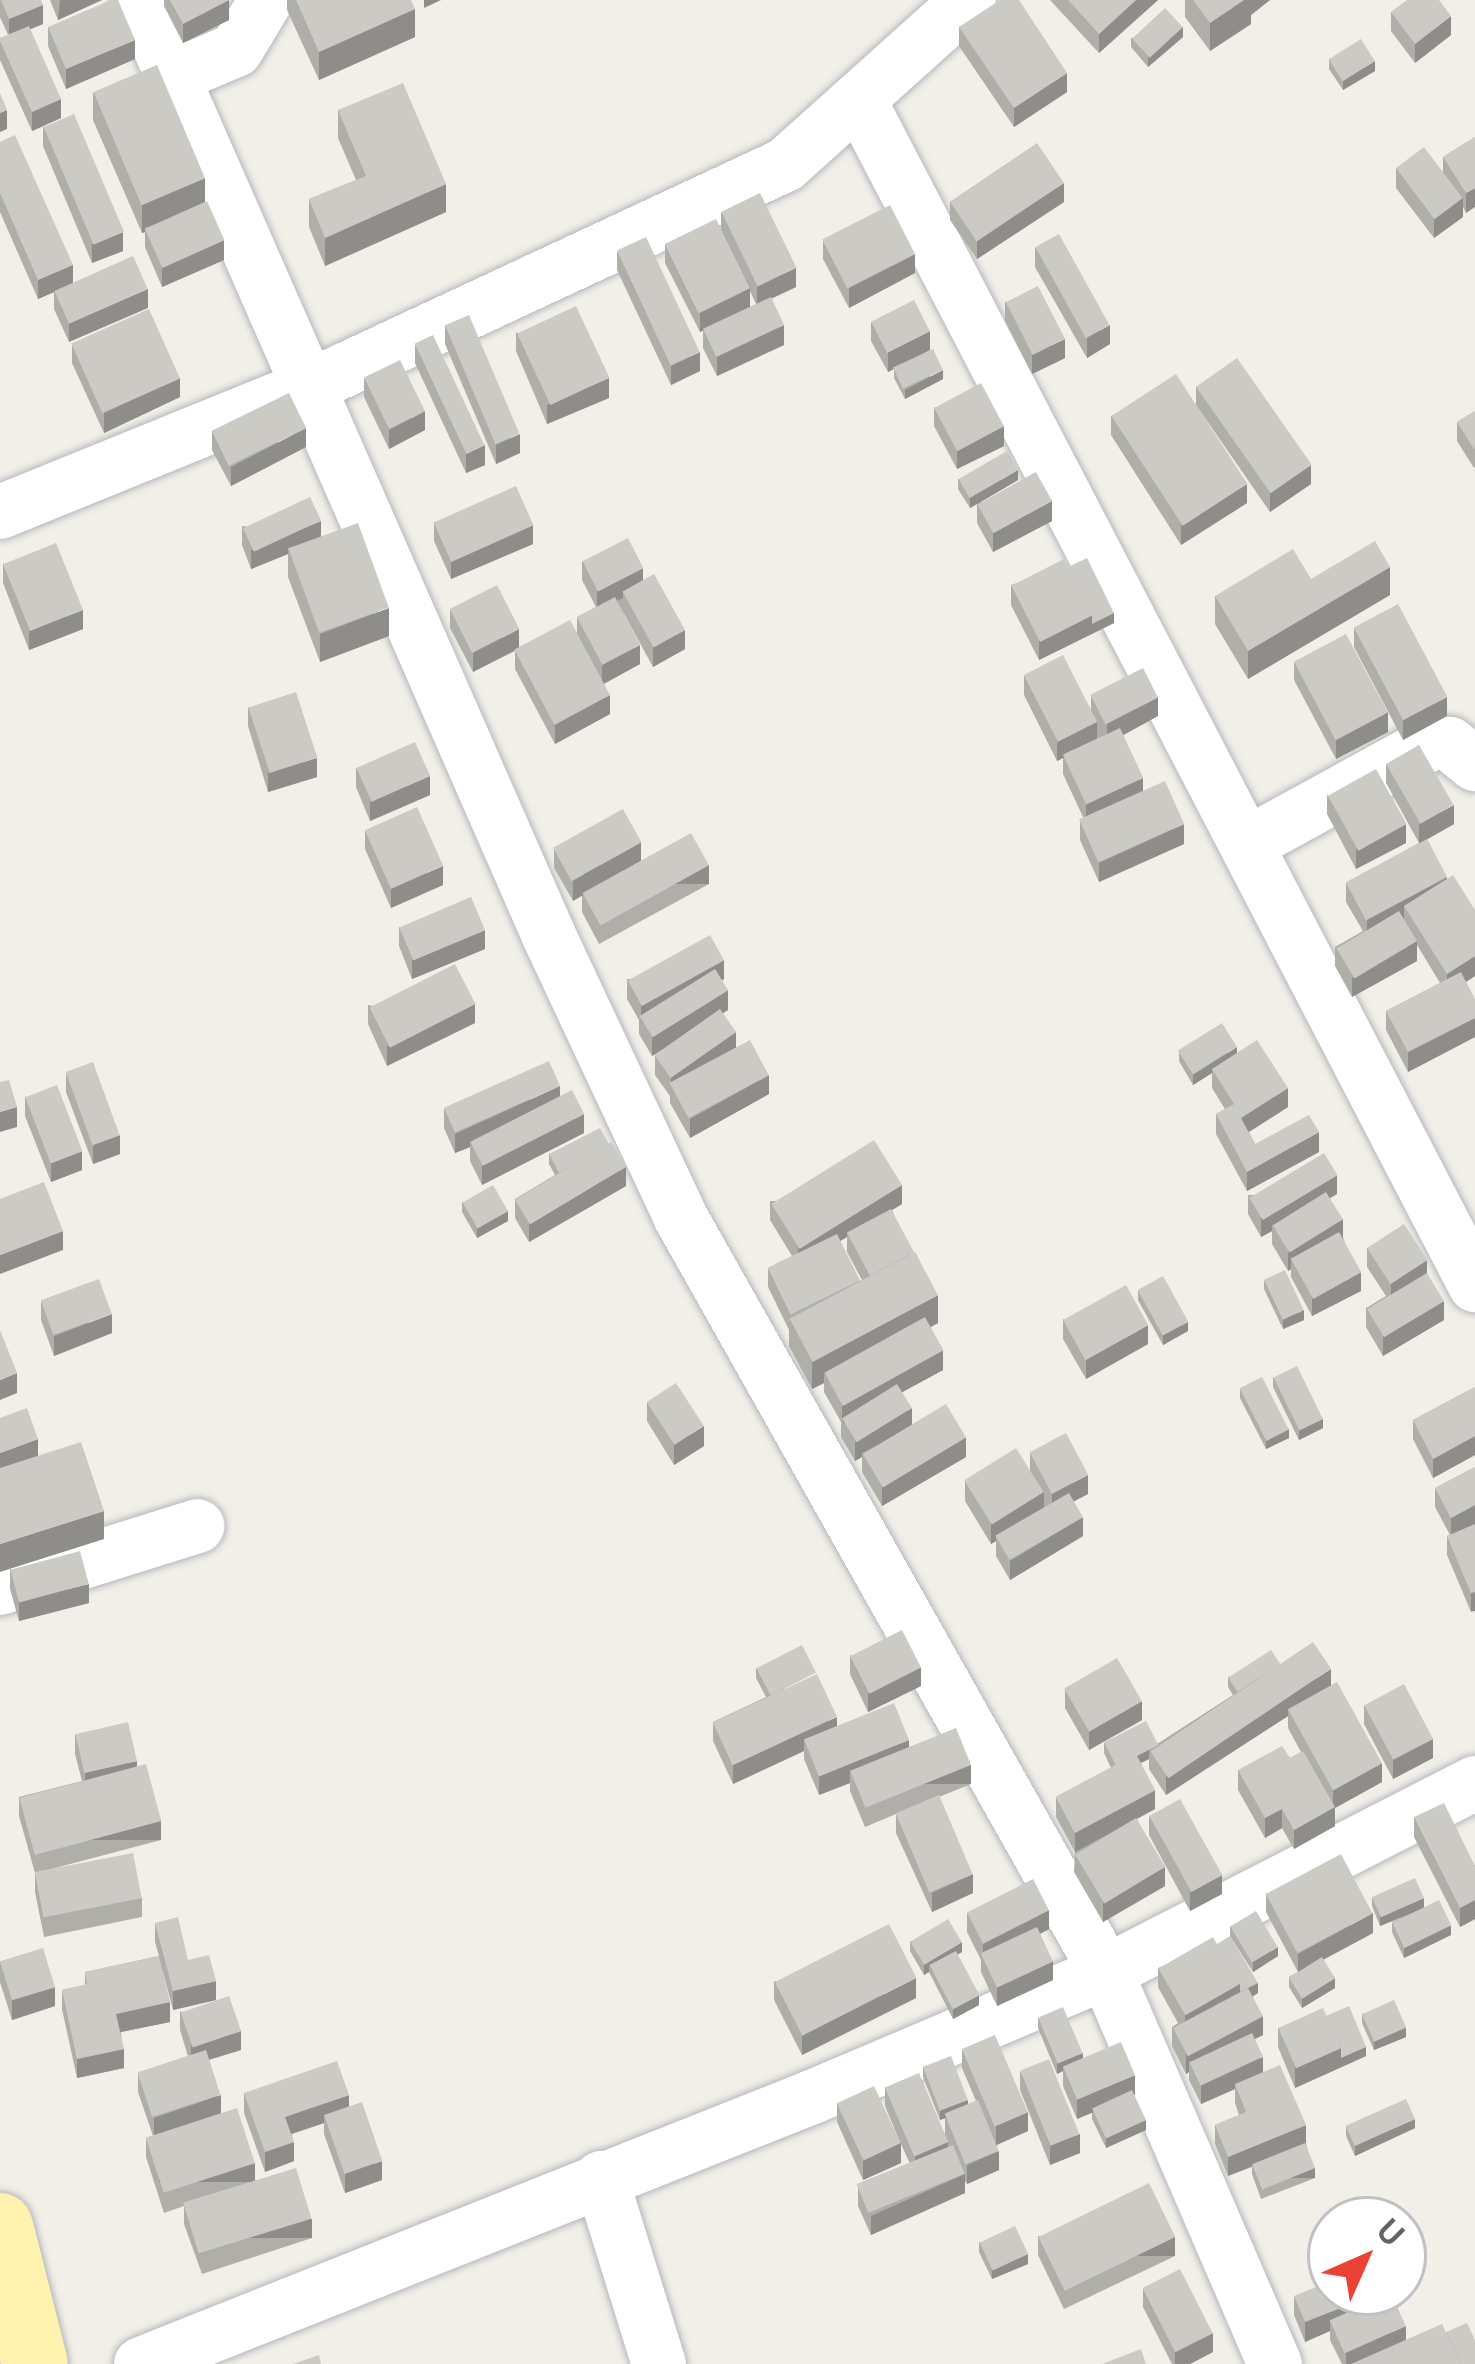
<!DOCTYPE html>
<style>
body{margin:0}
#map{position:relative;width:1475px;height:2364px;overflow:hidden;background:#f1efe8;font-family:"Space Grotesk",sans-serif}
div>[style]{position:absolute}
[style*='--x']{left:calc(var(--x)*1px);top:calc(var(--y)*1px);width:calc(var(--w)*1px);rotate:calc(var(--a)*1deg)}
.roads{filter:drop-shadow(0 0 3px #b5b8bc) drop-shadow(0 0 3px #b5b8bc)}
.minor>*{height:54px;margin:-27px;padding:0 27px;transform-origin:27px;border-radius:27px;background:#fff}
.major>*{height:66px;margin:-33px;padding:0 33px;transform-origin:33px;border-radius:33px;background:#fff2af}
.wall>*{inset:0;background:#afaea9}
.shaded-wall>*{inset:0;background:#8f8d8a;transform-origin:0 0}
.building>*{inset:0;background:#cccac5;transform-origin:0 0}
span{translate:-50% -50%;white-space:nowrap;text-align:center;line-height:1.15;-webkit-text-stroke:9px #fff;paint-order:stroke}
.north{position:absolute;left:1307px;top:2196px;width:120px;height:120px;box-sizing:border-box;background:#fff;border:3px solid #bfc1c3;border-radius:50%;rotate:45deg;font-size:33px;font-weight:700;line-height:48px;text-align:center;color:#5f6368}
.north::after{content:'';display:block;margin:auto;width:42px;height:54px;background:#ea4335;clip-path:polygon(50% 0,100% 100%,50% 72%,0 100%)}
</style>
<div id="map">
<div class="roads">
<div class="minor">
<i style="--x:139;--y:0;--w:1022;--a:66.34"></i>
<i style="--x:549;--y:936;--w:311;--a:64.9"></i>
<i style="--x:681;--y:1218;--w:866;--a:60.59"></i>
<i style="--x:1106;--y:1972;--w:427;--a:66.7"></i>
<i style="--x:172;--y:77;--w:69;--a:-22.9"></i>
<i style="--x:236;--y:50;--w:58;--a:-59"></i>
<i style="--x:859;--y:100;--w:1336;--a:62.53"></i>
<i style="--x:0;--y:512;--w:332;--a:-22.1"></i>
<i style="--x:308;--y:387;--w:526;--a:-24.96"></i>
<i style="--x:785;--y:165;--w:247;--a:-41.9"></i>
<i style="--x:1247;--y:844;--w:212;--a:-28.7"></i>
<i style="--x:1433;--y:742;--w:17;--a:7"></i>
<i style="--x:1450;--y:744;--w:32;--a:39"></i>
<i style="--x:0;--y:1588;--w:207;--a:-17.4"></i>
<i style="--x:601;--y:2178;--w:195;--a:72.7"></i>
<i style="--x:141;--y:2364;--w:722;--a:-21.7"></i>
<i style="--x:812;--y:2097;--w:319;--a:-23"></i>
<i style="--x:1106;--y:1972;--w:415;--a:-27.1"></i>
</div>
<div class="major">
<i style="--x:0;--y:2226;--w:142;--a:75.8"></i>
</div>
</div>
<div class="wall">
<i style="clip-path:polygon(0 0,41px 0,43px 24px,30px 29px,61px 118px,32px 131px,0 60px,0 38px,8px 35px,0 17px)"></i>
<i style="clip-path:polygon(50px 0,102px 0,58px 20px)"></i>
<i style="clip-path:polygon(164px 0,229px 0,229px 20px,183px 43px,164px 6px)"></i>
<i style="clip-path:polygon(287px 0,411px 0,415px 37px,319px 80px,287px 10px)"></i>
<i style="clip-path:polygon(1050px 0,1158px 0,1099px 53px)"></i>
<i style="clip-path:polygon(1185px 0,1270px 0,1251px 15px,1251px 24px,1210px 51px,1185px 17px)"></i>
<i style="clip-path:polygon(1391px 12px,1451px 35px,1415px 63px,1391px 31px)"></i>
<i style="clip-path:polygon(48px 27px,135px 59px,66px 89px,48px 46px)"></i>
<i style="clip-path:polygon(959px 27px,1067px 92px,1014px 127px,959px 46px)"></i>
<i style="clip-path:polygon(1183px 37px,1148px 67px,1131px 47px,1131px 38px)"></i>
<i style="clip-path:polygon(1329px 59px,1375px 71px,1343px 90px,1329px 69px)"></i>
<i style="clip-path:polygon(93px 92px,205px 202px,224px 260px,162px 287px,145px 247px,145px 232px,142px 233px,93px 120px)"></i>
<i style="clip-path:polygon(338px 110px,446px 212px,325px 266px,309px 227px,309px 199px,356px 180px,338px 138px)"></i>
<i style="clip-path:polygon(43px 126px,123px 251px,92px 263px,43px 146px)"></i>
<i style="clip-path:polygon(1475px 137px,1466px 213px,1463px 207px,1463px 217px,1434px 238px,1396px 188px,1396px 168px,1443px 173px,1443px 157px)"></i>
<i style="clip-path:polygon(0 142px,73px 265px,69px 342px,54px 309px,54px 292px,38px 299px,0 212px)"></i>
<i style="clip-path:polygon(950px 201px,1064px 202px,977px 259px,950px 220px)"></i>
<i style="clip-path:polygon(evenodd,721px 212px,796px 287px,771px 299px,784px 345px,717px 376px,703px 348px,703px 330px,700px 332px,665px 263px,665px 244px,721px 230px,721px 212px,750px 291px,756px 304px,750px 307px,750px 291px)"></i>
<i style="clip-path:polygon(823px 240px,915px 273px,849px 308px,823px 259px)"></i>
<i style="clip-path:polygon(1035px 247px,1110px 344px,1087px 358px,1035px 267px)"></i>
<i style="clip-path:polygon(617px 251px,700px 371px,671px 385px,617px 270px)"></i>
<i style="clip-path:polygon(1005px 301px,1065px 358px,1032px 374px,1005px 321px)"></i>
<i style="clip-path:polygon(871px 322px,930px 350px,888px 372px,871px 341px)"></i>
<i style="clip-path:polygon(445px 325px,520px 453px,496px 464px,445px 344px)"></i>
<i style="clip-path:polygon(516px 332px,609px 398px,547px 424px,516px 351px)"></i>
<i style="clip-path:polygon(72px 344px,180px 397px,104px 433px,72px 363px)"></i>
<i style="clip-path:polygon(415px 344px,485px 465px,466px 473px,415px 363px)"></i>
<i style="clip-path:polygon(894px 369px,943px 379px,905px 399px,894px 378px)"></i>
<i style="clip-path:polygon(364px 378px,425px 430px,389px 449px,364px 397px)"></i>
<i style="clip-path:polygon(1196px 386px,1311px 484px,1270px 512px,1198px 408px,1247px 503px,1181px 545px,1111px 435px,1111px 416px,1196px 405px)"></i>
<i style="clip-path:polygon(934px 407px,1004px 446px,957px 469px,934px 426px)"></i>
<i style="clip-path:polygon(1475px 411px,1475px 467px,1474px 468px,1457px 441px,1457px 422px)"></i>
<i style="clip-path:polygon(212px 431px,306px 447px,231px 486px,212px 450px)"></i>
<i style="clip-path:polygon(958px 479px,1018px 480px,981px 502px,1052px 521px,993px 552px,977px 523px,977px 504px,970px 508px,958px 489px)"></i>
<i style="clip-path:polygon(434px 522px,533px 544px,451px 579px,434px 541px)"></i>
<i style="clip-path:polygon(242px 526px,321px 537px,389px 636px,320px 662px,288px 577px,288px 554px,251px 569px,242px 545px)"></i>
<i style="clip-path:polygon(582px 561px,643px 580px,685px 649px,653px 667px,623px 612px,640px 664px,604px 683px,610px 714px,555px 744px,515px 669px,515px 651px,473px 672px,450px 628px,450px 609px,519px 647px,577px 633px,577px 617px,596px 607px,582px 580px)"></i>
<i style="clip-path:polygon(3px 563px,83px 629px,29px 650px,3px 583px)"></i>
<i style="clip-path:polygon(1068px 567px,1114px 623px,1039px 660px,1011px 605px,1011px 585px)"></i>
<i style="clip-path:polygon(1311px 579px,1390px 595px,1248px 679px,1215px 624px,1215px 596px)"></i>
<i style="clip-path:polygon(1354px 628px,1447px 716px,1403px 740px,1354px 647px)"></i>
<i style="clip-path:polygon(1294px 661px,1388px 732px,1336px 759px,1294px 680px)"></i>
<i style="clip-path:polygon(1024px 675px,1091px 710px,1091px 696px,1158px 716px,1123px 735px,1143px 792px,1184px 844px,1099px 882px,1080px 840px,1080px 821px,1084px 819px,1063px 774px,1063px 758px,1057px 761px,1024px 695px)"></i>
<i style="clip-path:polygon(248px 707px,317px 777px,268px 792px,248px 726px)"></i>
<i style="clip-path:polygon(1386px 764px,1454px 824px,1427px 839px,1447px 879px,1475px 910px,1475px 976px,1466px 982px,1475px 1000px,1475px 1037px,1408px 1072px,1386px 1030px,1386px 1011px,1440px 983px,1417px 945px,1417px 961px,1352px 997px,1335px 966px,1335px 947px,1363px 931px,1346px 902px,1346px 883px,1419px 843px,1386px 783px)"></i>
<i style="clip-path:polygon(356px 768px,430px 795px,370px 821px,356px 787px)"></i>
<i style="clip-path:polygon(1327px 795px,1406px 843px,1356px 869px,1327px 814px)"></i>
<i style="clip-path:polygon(365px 830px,443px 885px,391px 908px,365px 849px)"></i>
<i style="clip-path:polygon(554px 849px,641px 860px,709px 884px,599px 944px,582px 912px,582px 895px,573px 901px,554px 868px)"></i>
<i style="clip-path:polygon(399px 927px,485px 949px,412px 979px,399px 946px)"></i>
<i style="clip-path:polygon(627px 979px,724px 979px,722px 980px,728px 1010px,723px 1013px,736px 1047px,769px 1094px,690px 1138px,670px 1103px,670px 1096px,655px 1075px,655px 1055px,665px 1048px,652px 1056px,639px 1034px,639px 1020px,627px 999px)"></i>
<i style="clip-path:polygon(368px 1005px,475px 1023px,387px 1066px,368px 1024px)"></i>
<i style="clip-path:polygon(1179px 1052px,1237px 1053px,1288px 1107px,1249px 1132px,1255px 1144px,1319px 1152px,1247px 1191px,1216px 1134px,1216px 1114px,1225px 1109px,1212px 1088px,1212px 1073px,1193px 1085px,1179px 1061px)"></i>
<i style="clip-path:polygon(66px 1073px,120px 1154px,93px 1164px,66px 1092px)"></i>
<i style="clip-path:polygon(25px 1096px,82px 1170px,51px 1182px,25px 1116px)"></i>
<i style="clip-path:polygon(560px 1096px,584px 1133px,482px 1185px,470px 1161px,470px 1147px,455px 1153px,444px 1128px,444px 1109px)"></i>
<i style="clip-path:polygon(609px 1144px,626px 1186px,529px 1242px,515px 1218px,515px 1199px,555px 1175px,549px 1164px,549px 1154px)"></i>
<i style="clip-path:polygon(1337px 1194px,1330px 1198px,1361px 1291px,1312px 1316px,1291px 1277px,1291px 1269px,1288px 1271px,1272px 1244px,1272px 1231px,1261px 1237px,1248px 1214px,1248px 1195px)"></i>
<i style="clip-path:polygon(evenodd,770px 1201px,902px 1204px,892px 1210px,938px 1323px,931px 1327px,943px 1370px,902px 1392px,912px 1424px,966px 1457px,882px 1506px,862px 1472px,862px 1457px,855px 1461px,841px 1437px,841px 1422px,824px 1392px,824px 1383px,812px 1389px,789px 1346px,789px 1330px,768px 1287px,768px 1268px,792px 1256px,770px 1220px,770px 1201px,847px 1237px,847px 1252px,862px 1280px,860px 1281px,840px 1241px,847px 1237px)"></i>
<i style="clip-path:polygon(462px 1202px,508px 1221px,477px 1238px,462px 1212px)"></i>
<i style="clip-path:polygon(1367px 1248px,1427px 1273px,1444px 1320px,1383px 1356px,1366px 1327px,1366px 1308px,1386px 1296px,1367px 1267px)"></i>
<i style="clip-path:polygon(1264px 1280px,1304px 1320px,1283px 1329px,1264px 1289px)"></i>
<i style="clip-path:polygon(1138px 1290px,1188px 1331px,1163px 1345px,1138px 1300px)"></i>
<i style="clip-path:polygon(41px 1301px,112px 1333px,54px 1356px,41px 1320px)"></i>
<i style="clip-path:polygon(1063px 1319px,1148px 1344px,1086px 1379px,1063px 1339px)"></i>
<i style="clip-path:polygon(1273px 1377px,1323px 1428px,1299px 1440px,1273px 1387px)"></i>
<i style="clip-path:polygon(1475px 1387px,1475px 1455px,1433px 1478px,1413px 1439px,1413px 1420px)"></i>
<i style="clip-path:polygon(1240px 1388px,1289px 1438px,1266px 1449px,1240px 1398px)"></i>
<i style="clip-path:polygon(647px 1402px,704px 1446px,674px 1465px,647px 1421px)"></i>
<i style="clip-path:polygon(1030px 1452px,1088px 1494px,1074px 1501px,1083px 1536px,1010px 1580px,996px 1556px,996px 1541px,991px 1544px,965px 1501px,965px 1481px,1030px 1470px)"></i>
<i style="clip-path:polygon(1475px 1467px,1475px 1611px,1471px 1612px,1447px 1555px,1447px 1536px,1450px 1535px,1435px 1507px,1435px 1488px)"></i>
<i style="clip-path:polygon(10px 1569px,89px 1603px,19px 1621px,10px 1589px)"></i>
<i style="clip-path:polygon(850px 1655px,921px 1686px,868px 1712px,850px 1674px)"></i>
<i style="clip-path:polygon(1280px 1664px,1331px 1685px,1382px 1782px,1335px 1808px,1335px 1826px,1294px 1849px,1282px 1828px,1265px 1838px,1238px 1790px,1238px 1770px,1290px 1758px,1301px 1752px,1288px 1728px,1288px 1716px,1166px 1795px,1149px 1769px,1149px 1759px,1141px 1763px,1155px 1809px,1137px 1819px,1165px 1886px,1103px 1922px,1074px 1872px,1075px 1852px,1056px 1817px,1056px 1797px,1111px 1768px,1104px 1753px,1104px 1743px,1157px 1744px,1233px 1695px,1228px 1687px,1228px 1677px)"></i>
<i style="clip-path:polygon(756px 1668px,837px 1727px,909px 1747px,971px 1784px,939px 1797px,973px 1893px,932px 1912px,896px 1833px,896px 1814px,865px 1827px,850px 1791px,850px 1783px,819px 1795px,804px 1759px,804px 1751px,733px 1784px,713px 1741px,713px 1722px,766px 1697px,756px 1678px)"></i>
<i style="clip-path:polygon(1065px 1689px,1142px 1720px,1089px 1750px,1065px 1708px)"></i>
<i style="clip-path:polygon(1364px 1705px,1433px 1758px,1393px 1779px,1364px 1724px)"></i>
<i style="clip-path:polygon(75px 1734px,137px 1767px,161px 1840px,40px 1872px,142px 1898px,142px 1917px,44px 1937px,35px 1892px,35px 1873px,19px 1816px,19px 1797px,82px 1781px,75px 1754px)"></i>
<i style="clip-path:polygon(1149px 1816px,1222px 1894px,1190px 1911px,1149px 1835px)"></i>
<i style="clip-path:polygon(1414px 1817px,1475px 1866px,1475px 1919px,1460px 1927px,1414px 1837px)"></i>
<i style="clip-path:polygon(1266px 1893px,1373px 1933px,1323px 1960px,1335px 1988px,1302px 2008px,1289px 1987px,1289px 1977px,1298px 1972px,1266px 1912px)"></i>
<i style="clip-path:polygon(1372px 1897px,1424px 1907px,1451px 1935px,1404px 1958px,1392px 1932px,1392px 1922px,1405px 1916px,1380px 1926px,1372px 1906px)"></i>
<i style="clip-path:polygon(967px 1913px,1049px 1929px,1040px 1934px,1053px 1980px,997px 2006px,981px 1972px,981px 1960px,967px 1932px)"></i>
<i style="clip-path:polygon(155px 1923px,188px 1960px,216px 2000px,173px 2010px,163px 1972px,170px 2022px,121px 2032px,124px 2068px,77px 2078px,62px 2009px,62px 1990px,85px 1985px,85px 1972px,159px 1956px,155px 1942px)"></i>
<i style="clip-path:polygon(1230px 1926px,1278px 1956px,1253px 1972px,1230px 1936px)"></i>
<i style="clip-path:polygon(910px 1941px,962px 1952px,957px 1954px,979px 2005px,953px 2019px,929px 1972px,924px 1975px,910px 1951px)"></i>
<i style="clip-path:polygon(1217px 1944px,1258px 1993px,1253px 1996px,1263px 2035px,1255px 2039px,1263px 2072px,1306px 2144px,1315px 2178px,1261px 2199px,1252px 2174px,1252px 2167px,1228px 2176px,1215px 2144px,1215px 2125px,1239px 2115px,1235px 2103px,1235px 2089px,1201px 2104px,1189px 2080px,1189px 2072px,1186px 2074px,1172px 2046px,1172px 2027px,1178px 2023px,1158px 1987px,1158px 1968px)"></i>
<i style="clip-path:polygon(0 1961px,55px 2006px,12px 2020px,0 1982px)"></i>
<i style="clip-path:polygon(774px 1981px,916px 1998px,802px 2055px,774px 2000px)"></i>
<i style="clip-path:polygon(180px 2011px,241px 2050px,209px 2060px,221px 2113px,255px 2181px,312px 2238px,202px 2274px,184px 2224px,184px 2206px,164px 2213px,146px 2157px,146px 2138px,153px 2136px,138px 2092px,138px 2073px,188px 2056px,180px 2030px)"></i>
<i style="clip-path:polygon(1362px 2013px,1406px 2037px,1374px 2050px,1362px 2023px)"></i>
<i style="clip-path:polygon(1326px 2016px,1366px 2056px,1295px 2088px,1278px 2047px,1278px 2028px)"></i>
<i style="clip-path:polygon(1038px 2018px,1083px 2058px,1134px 2095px,1146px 2130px,1106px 2148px,1092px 2119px,1092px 2112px,1077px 2119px,1063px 2086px,1063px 2071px,1057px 2074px,1038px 2028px)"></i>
<i style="clip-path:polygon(962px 2049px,1028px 2131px,997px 2145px,999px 2170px,967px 2184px,965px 2181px,965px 2193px,871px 2235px,858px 2206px,858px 2187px,910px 2164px,901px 2144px,901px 2163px,863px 2180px,837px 2122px,837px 2103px,900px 2142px,885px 2106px,885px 2087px,945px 2134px,945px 2118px,940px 2120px,923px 2077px,923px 2067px,968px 2105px,976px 2101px,962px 2068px)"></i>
<i style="clip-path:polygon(1020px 2071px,1080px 2153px,1050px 2165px,1020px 2090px)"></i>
<i style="clip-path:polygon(244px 2093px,349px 2106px,382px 2180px,345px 2193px,324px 2134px,324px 2123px,292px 2134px,294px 2161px,265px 2172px,244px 2113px)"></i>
<i style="clip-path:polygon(1346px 2126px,1415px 2128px,1355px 2156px,1346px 2136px)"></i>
<i style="clip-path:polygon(1038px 2236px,1175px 2256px,1064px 2309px,1038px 2255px)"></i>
<i style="clip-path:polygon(979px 2242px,1028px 2264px,992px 2279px,979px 2252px)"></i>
<i style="clip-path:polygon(1143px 2288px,1213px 2352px,1190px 2364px,1172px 2364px,1143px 2307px)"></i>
<i style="clip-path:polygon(1294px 2296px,1358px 2308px,1406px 2340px,1446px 2332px,1475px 2364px,1342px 2364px,1330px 2340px,1330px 2331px,1305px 2342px,1294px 2315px)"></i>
</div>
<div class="shaded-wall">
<i style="clip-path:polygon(60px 0,102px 0,58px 20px)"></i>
<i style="clip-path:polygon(229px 0,229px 20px,183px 43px,183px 24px)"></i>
<i style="clip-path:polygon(424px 0,441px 0,424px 8px)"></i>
<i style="clip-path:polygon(1136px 0,1158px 0,1099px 53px,1099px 34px)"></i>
<i style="clip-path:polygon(1244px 0,1270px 0,1251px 15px,1251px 24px,1210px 51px,1210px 23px)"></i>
<i style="clip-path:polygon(43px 5px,43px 24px,9px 38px,9px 19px)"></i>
<i style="clip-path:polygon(415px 9px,415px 37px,319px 80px,319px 52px)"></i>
<i style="clip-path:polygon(1451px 16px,1451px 35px,1415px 63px,1415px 44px)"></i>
<i style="clip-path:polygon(1183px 27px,1183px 37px,1148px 67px,1148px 57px)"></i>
<i style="clip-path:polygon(135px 40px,135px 59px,66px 89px,66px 69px)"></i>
<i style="clip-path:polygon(1375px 61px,1375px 71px,1343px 90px,1343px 81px)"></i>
<i style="clip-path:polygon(1067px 73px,1067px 92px,1014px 127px,1014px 108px)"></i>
<i style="clip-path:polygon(61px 99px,61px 118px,32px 131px,32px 112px)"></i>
<i style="clip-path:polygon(7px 110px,7px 129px,0 132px,0 113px)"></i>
<i style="clip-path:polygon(205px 178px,205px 206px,145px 228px,145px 232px,142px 233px,142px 205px)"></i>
<i style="clip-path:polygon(1064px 183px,1064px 202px,977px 259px,977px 240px)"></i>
<i style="clip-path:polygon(446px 184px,446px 212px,325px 266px,325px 238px)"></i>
<i style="clip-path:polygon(1475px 188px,1475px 207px,1466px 213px,1466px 193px)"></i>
<i style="clip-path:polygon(1463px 198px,1463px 217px,1434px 238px,1434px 219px)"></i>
<i style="clip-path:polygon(123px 232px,123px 251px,92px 263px,92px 244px)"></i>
<i style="clip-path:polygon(224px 240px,224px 260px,162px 287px,162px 267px)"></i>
<i style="clip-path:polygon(915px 254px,915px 273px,849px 308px,849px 288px)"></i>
<i style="clip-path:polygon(73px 265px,73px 284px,38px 299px,38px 280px)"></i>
<i style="clip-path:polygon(796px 268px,796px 287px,757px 305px,757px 286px)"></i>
<i style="clip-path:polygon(750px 288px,750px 307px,700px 332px,700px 313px)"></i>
<i style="clip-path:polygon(148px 289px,148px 308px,69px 342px,69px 323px)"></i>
<i style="clip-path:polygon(784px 325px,784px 345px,717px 376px,717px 357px)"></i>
<i style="clip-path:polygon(1110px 325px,1110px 344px,1087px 358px,1087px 338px)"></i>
<i style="clip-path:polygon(930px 331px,930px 350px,888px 372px,888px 352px)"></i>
<i style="clip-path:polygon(1065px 339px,1065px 358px,1032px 374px,1032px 355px)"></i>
<i style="clip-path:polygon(700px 352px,700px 371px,671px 385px,671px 366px)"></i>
<i style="clip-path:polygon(943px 370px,943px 379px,905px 399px,905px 390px)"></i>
<i style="clip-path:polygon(180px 378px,180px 397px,104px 433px,104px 413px)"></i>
<i style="clip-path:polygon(609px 378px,609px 398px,547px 424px,547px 405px)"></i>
<i style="clip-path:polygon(425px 411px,425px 430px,389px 449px,389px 430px)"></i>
<i style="clip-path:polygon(1004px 426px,1004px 446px,957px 469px,957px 450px)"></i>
<i style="clip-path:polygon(306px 428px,306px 447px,231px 486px,231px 467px)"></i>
<i style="clip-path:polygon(520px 434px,520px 453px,496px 464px,496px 445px)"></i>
<i style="clip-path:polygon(485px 445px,485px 465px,466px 473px,466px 454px)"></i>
<i style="clip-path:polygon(1311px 465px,1311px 484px,1270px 512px,1270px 493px)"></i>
<i style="clip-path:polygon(1018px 470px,1018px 480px,970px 508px,970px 498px)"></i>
<i style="clip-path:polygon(1247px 484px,1247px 503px,1181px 545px,1181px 526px)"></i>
<i style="clip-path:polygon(1052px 501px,1052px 521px,993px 552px,993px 533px)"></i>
<i style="clip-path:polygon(321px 521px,321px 540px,288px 548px,288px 554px,251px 569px,251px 550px)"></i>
<i style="clip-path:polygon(533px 525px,533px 544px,451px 579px,451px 560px)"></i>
<i style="clip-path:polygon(1390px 567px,1390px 595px,1248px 679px,1248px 651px)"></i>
<i style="clip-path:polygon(643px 568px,643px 588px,623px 592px,623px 598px,597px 610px,597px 591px)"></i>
<i style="clip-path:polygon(389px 608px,389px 636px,320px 662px,320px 634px)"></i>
<i style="clip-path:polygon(83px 610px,83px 629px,29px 650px,29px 631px)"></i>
<i style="clip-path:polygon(1114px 613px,1114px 623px,1039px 660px,1039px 641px,1092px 615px)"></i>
<i style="clip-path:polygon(519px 629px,519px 648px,473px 672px,473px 653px)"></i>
<i style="clip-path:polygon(685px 630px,685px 649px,653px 667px,653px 647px)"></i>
<i style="clip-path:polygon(640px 645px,640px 664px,602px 685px,602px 665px)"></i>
<i style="clip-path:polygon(610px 695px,610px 714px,555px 744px,555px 725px)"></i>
<i style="clip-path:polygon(1158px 697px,1158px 716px,1107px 744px,1107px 724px)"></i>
<i style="clip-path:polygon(1447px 697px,1447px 716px,1403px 740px,1403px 720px)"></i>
<i style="clip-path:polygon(1388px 712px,1388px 732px,1336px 759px,1336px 740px)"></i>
<i style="clip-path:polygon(1097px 722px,1097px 741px,1057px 761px,1057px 742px)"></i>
<i style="clip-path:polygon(317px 758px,317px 777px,268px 792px,268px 773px)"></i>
<i style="clip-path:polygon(430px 776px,430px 795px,370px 821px,370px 802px)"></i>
<i style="clip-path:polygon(1143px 778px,1143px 798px,1086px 824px,1086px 804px)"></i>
<i style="clip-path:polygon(1454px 805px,1454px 824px,1419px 844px,1419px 824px)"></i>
<i style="clip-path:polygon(1184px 824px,1184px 844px,1099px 882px,1099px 863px)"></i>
<i style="clip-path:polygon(1406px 824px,1406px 843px,1356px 869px,1356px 850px)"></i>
<i style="clip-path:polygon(641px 842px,641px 861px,573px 901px,573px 881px)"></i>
<i style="left:709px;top:865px;width:19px;height:125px;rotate:90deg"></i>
<i style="clip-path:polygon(443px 866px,443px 885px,391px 908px,391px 889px)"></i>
<i style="clip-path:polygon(1447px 877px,1447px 896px,1404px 906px,1404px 919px,1367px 940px,1367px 920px)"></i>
<i style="clip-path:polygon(485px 930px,485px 949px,412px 979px,412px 960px)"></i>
<i style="clip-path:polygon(1417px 941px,1417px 961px,1352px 997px,1352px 978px)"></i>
<i style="clip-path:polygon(1475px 956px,1475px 976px,1447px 994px,1447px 974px)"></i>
<i style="clip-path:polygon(724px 960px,724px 979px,643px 1023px,641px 1019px,641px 1005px)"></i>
<i style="clip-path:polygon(728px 990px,728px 1010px,652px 1056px,652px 1037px)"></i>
<i style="clip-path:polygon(475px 1004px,475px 1023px,387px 1066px,387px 1046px)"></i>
<i style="clip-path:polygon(1475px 1018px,1475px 1037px,1408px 1072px,1408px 1052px)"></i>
<i style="clip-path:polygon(736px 1032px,736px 1051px,671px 1085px,671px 1078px)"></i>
<i style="clip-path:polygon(1237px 1047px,1237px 1057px,1212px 1069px,1212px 1073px,1193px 1085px,1193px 1075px)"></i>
<i style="clip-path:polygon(769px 1075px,769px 1094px,690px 1138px,690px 1119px)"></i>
<i style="clip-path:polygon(560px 1086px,560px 1105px,470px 1142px,470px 1147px,455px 1153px,455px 1134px)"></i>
<i style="clip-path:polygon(1288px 1088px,1288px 1107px,1241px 1137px,1241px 1118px)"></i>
<i style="clip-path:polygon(17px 1107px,17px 1127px,0 1132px,0 1112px)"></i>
<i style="clip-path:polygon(584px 1114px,584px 1133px,482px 1185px,482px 1166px)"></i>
<i style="clip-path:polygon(1319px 1132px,1319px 1152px,1247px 1191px,1247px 1172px)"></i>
<i style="clip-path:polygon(120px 1135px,120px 1154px,93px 1164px,93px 1145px)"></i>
<i style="clip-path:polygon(82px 1151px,82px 1170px,51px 1182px,51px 1163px)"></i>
<i style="clip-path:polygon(626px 1167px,626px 1186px,529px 1242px,529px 1223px)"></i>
<i style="clip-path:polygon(1337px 1175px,1337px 1194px,1275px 1230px,1272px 1224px,1272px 1231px,1261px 1237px,1261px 1218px)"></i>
<i style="clip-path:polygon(902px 1185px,902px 1204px,849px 1236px,847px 1233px,847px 1237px,798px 1266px,798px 1247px)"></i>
<i style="clip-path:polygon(508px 1211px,508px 1221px,477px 1238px,477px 1228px)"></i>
<i style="clip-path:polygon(1343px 1219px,1343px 1239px,1291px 1258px,1291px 1269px,1288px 1271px,1288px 1252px)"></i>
<i style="clip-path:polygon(63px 1231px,63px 1250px,0 1274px,0 1255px)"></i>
<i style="clip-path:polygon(1427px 1260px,1427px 1280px,1391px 1303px,1391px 1284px)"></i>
<i style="clip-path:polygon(1361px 1272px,1361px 1291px,1312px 1316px,1312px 1297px)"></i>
<i style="clip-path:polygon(938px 1295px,938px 1323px,828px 1380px,824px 1373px,824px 1383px,812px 1389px,812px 1361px)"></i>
<i style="clip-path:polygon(1444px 1301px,1444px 1320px,1383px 1356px,1383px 1336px)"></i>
<i style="clip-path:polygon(1304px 1310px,1304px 1320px,1283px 1329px,1283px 1320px)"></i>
<i style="clip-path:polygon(112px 1314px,112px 1333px,54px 1356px,54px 1336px)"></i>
<i style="clip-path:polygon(1188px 1322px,1188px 1331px,1163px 1345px,1163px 1335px)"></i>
<i style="clip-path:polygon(1148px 1325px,1148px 1344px,1086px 1379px,1086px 1360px)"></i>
<i style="clip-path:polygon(943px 1350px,943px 1370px,844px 1424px,842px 1420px,842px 1406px)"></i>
<i style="clip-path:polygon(17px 1373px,17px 1393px,0 1400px,0 1380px)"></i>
<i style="clip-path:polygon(912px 1408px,912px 1428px,862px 1453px,862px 1457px,855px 1461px,855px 1442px)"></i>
<i style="clip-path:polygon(1323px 1419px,1323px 1428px,1299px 1440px,1299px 1430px)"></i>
<i style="clip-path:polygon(704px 1426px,704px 1446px,674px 1465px,674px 1445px)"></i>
<i style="clip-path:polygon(1289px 1429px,1289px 1438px,1266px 1449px,1266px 1440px)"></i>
<i style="clip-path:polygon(1475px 1436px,1475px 1455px,1433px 1478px,1433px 1459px)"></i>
<i style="clip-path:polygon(966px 1437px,966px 1457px,882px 1506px,882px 1487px)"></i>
<i style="clip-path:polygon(38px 1439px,38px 1458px,0 1472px,0 1453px)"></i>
<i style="clip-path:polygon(1088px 1475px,1088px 1494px,1052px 1513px,1052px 1494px)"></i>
<i style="clip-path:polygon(1044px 1492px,1044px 1511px,996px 1537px,996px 1541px,991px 1544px,991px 1524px)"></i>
<i style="clip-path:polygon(1475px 1505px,1475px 1525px,1451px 1538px,1451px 1518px)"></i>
<i style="clip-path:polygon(104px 1511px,104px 1539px,0 1572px,0 1544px)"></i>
<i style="clip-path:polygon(1083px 1517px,1083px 1536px,1010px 1580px,1010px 1561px)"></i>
<i style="clip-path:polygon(89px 1584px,89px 1603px,19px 1621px,19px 1601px)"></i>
<i style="left:1475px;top:1592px;width:19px;height:4px;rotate:90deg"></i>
<i style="clip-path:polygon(921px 1667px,921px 1686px,868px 1712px,868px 1693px)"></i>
<i style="clip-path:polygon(1331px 1669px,1331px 1688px,1288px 1709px,1288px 1716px,1166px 1795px,1166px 1776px)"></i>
<i style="clip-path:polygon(1142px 1701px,1142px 1720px,1089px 1750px,1089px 1731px)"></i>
<i style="clip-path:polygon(837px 1717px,837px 1736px,804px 1740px,804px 1751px,733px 1784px,733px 1765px)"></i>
<i style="clip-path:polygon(1433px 1739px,1433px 1758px,1393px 1779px,1393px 1759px)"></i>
<i style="clip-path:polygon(909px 1740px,909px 1759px,850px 1771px,850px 1783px,819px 1795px,819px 1776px)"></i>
<i style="clip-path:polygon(1149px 1750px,1149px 1759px,1115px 1775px,1115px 1766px)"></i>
<i style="clip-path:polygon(137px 1761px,137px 1780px,85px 1792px,85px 1773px)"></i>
<i style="clip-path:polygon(1382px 1763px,1382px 1782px,1335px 1808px,1335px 1826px,1294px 1849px,1294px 1830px,1333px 1808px,1333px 1789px)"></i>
<i style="left:971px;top:1765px;width:19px;height:114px;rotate:90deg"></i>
<i style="clip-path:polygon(1155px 1790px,1155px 1809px,1075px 1852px,1075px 1833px)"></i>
<i style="clip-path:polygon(1282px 1809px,1282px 1828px,1265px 1838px,1265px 1818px)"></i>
<i style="left:161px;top:1821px;width:19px;height:131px;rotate:90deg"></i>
<i style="clip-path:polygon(1165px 1867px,1165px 1886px,1103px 1922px,1103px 1903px)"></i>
<i style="clip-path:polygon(973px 1874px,973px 1893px,932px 1912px,932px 1893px)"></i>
<i style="clip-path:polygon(1222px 1875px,1222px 1894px,1190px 1911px,1190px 1892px)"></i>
<i style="clip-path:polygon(1424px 1898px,1424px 1908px,1380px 1926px,1380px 1917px)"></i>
<i style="clip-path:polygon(1475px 1900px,1475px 1919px,1460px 1927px,1460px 1908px)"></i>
<i style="clip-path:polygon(1049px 1910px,1049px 1929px,985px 1962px,983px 1956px,983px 1944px)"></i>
<i style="clip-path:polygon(1373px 1913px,1373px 1933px,1298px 1973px,1298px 1954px)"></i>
<i style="clip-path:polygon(1451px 1925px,1451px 1935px,1404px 1958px,1404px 1948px)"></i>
<i style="clip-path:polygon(962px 1942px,962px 1952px,932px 1970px,929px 1965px,929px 1972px,924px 1975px,924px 1965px)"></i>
<i style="clip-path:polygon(1278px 1947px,1278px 1956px,1253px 1972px,1253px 1962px)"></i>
<i style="clip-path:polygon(1053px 1961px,1053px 1980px,997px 2006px,997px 1987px)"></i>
<i style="clip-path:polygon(916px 1978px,916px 1998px,802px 2055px,802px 2036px)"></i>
<i style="clip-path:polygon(1335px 1978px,1335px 1988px,1302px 2008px,1302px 1998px)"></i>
<i style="clip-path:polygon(216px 1981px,216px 2000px,173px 2010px,173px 1991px)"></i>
<i style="clip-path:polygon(1258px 1983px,1258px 1993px,1185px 2035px,1185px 2015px,1240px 1984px)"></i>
<i style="clip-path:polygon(55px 1987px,55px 2006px,12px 2020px,12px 2000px)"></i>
<i style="clip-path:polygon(979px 1995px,979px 2005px,953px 2019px,953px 2009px)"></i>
<i style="clip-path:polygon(170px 2002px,170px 2022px,116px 2033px,116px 2014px)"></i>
<i style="clip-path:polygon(1263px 2016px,1263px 2035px,1194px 2070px,1189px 2061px,1189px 2072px,1186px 2074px,1186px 2055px)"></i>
<i style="clip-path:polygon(1406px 2027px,1406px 2037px,1374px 2050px,1374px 2040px)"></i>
<i style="clip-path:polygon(241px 2031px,241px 2050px,191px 2065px,191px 2046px)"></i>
<i style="clip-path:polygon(1366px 2047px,1366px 2056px,1295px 2088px,1295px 2068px,1341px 2048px)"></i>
<i style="clip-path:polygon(124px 2049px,124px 2068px,77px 2078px,77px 2059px)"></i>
<i style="clip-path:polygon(1083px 2053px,1083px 2062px,1063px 2067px,1063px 2071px,1057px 2074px,1057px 2064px)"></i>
<i style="clip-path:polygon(1263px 2057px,1263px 2076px,1235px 2084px,1235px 2089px,1201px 2104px,1201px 2085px)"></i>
<i style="clip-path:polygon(1135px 2075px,1135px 2095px,1077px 2119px,1077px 2099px)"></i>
<i style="clip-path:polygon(221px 2095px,221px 2114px,154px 2137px,154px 2118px)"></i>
<i style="clip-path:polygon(349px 2095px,349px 2114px,324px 2115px,324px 2123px,285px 2136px,285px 2117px)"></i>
<i style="clip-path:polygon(968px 2100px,968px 2110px,940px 2120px,940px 2110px)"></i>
<i style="clip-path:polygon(1028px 2112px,1028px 2131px,996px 2145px,996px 2126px)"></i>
<i style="clip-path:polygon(1415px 2119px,1415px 2128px,1355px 2156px,1355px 2146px)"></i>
<i style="clip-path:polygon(1146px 2120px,1146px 2130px,1106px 2148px,1106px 2138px)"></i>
<i style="clip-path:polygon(1306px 2125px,1306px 2144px,1228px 2176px,1228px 2157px)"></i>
<i style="clip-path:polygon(1080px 2134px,1080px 2153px,1050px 2165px,1050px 2145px)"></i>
<i style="clip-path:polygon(294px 2142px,294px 2161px,265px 2172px,265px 2152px)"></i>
<i style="clip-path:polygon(948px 2142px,948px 2162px,915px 2176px,915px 2156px)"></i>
<i style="clip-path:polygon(901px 2143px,901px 2163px,863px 2180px,863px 2160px)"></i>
<i style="clip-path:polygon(999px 2151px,999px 2170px,967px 2184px,967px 2165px)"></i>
<i style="clip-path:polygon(382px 2161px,382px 2180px,345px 2193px,345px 2174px)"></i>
<i style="left:255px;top:2163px;width:19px;height:96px;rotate:90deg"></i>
<i style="left:1315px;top:2168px;width:10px;height:58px;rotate:90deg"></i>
<i style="clip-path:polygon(965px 2174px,965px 2193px,871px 2235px,871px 2216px)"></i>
<i style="left:312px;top:2219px;width:19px;height:116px;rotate:90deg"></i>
<i style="left:1175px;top:2237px;width:19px;height:123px;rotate:90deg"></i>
<i style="clip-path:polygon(1028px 2254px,1028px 2264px,992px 2279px,992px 2270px)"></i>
<i style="clip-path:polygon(1358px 2301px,1358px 2320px,1330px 2321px,1330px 2331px,1305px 2342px,1305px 2322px)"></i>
<i style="clip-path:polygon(1406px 2326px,1406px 2345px,1365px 2364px,1346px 2364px,1346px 2353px)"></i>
<i style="clip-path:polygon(1213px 2333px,1213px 2352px,1190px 2364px,1175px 2364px,1175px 2352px)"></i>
</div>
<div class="building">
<i style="clip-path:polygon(1px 0,41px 0,43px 5px,9px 19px)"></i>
<i style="clip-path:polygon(111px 0,118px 0,135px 40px,66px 69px,48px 27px)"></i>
<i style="clip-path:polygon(170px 0,229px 0,183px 24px)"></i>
<i style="clip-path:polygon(296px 0,411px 0,415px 9px,319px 52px)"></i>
<i style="clip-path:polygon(1000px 0,1019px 0,1067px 73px,1014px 108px,959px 27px)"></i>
<i style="clip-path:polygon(1068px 0,1136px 0,1099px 34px)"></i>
<i style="clip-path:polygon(1193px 0,1244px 0,1210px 23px)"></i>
<i style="clip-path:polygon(1407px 0,1439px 0,1451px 16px,1415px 44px,1391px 12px)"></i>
<i style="left:1165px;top:8px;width:26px;height:45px;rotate:47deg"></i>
<i style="clip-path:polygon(29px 26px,61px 99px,32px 112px,0 41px,0 38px)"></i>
<i style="left:1361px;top:39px;width:26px;height:38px;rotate:58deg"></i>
<i style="left:157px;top:65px;width:123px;height:69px;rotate:67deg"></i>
<i style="clip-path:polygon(403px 83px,446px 184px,325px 238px,309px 199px,366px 176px,338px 110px)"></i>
<i style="clip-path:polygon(0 93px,7px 110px,0 113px)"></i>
<i style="left:74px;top:114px;width:128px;height:33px;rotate:67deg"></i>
<i style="clip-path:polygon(15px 135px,73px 265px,38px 280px,0 193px,0 142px)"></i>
<i style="clip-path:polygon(1475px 137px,1475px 188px,1466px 193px,1443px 157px)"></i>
<i style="left:1037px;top:143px;width:48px;height:105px;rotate:56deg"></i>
<i style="left:1424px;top:147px;width:64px;height:35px;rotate:53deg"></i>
<i style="left:760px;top:193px;width:83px;height:43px;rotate:64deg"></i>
<i style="left:207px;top:201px;width:43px;height:68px;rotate:66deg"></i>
<i style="left:890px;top:205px;width:55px;height:76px;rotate:63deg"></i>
<i style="left:716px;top:219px;width:77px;height:57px;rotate:64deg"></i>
<i style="left:1059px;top:234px;width:104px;height:27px;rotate:61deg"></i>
<i style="left:646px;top:237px;width:127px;height:32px;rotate:65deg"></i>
<i style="left:133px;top:256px;width:36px;height:86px;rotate:66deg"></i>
<i style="left:1038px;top:286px;width:59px;height:36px;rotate:63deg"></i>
<i style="left:771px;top:297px;width:31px;height:75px;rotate:65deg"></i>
<i style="left:914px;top:300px;width:35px;height:48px;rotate:63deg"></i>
<i style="left:576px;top:306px;width:79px;height:65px;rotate:65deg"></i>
<i style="left:149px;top:309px;width:76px;height:85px;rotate:66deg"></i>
<i style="left:469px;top:315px;width:129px;height:26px;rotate:67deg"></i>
<i style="left:433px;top:335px;width:122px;height:20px;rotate:65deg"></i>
<i style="left:933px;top:349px;width:23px;height:44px;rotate:65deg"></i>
<i style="left:1237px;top:358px;width:130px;height:50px;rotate:55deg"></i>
<i style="left:400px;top:360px;width:57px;height:40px;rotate:64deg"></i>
<i style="left:1176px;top:374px;width:131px;height:77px;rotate:57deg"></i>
<i style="left:981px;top:383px;width:49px;height:53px;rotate:62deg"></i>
<i style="left:289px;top:393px;width:39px;height:86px;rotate:64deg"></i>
<i style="clip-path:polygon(1475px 411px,1475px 448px,1474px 449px,1457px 422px)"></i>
<i style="left:1007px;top:451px;width:22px;height:56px;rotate:60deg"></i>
<i style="left:1036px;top:472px;width:33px;height:67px;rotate:61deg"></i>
<i style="left:516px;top:486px;width:43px;height:90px;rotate:66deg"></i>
<i style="left:310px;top:497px;width:26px;height:74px;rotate:65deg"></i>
<i style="left:358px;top:523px;width:90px;height:74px;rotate:70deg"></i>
<i style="left:628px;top:538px;width:34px;height:51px;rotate:63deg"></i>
<i style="clip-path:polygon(1375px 541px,1390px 567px,1248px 651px,1215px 596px,1293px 549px,1311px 579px)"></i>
<i style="left:56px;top:543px;width:72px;height:57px;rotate:68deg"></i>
<i style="clip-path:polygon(1087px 558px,1114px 613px,1092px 624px,1092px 615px,1068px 567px)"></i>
<i style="left:1064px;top:559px;width:63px;height:59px;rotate:63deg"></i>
<i style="left:654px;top:574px;width:64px;height:36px;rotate:61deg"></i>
<i style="left:497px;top:585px;width:49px;height:53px;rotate:63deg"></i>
<i style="left:615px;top:597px;width:54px;height:43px;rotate:62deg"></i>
<i style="left:1398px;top:604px;width:105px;height:50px;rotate:62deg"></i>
<i style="left:570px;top:620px;width:85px;height:63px;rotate:62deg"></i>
<i style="left:1346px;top:634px;width:89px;height:59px;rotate:62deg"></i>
<i style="left:1063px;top:655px;width:75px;height:44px;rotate:63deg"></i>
<i style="left:1143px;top:668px;width:33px;height:59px;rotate:63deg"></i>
<i style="left:296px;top:692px;width:69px;height:50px;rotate:72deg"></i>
<i style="left:1120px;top:728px;width:55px;height:63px;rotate:65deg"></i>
<i style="left:415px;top:742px;width:37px;height:64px;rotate:66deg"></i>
<i style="left:1419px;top:745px;width:69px;height:38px;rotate:60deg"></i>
<i style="left:1376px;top:769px;width:63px;height:55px;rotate:61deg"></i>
<i style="left:1165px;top:781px;width:47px;height:94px;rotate:66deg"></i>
<i style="left:417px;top:807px;width:64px;height:57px;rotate:66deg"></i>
<i style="left:623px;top:809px;width:38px;height:80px;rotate:61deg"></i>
<i style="left:691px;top:833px;width:37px;height:124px;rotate:61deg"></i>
<i style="left:1427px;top:839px;width:43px;height:92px;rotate:62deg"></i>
<i style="clip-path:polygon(1453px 875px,1475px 910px,1475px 956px,1447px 974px,1404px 906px)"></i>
<i style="left:471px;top:897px;width:36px;height:78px;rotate:67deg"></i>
<i style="left:1399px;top:911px;width:35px;height:73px;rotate:59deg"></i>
<i style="left:710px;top:935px;width:29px;height:94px;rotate:61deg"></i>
<i style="left:455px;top:964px;width:45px;height:96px;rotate:63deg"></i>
<i style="left:715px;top:969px;width:25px;height:89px;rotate:58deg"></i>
<i style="clip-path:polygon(1461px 972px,1475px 1000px,1475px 1018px,1408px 1052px,1386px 1011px)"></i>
<i style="left:720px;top:1009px;width:28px;height:80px;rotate:55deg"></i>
<i style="left:1222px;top:1023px;width:28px;height:52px;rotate:58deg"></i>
<i style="left:750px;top:1040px;width:40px;height:91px;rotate:62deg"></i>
<i style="clip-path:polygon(1257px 1040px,1288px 1088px,1241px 1118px,1255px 1144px,1309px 1115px,1319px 1132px,1247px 1172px,1216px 1114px,1234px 1104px,1212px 1069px)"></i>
<i style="left:549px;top:1061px;width:27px;height:115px;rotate:66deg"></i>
<i style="left:93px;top:1062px;width:78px;height:29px;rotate:70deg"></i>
<i style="clip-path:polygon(9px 1080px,17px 1107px,0 1112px,0 1082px)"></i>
<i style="left:57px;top:1085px;width:71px;height:34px;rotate:69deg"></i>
<i style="left:572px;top:1090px;width:27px;height:114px;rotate:63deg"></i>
<i style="clip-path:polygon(600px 1128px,609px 1144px,559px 1173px,549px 1154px)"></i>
<i style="left:874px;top:1140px;width:53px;height:121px;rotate:58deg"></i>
<i style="left:611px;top:1142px;width:29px;height:112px;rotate:59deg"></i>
<i style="left:1324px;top:1153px;width:26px;height:87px;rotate:59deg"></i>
<i style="clip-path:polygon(44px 1182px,63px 1231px,0 1255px,0 1199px)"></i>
<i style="left:493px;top:1185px;width:30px;height:35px;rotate:60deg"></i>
<i style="left:1326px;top:1192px;width:32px;height:63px;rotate:58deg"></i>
<i style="left:891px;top:1209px;width:49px;height:50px;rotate:62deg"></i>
<i style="left:1404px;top:1224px;width:43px;height:44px;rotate:57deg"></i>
<i style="left:1339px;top:1232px;width:46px;height:55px;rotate:61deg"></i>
<i style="left:837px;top:1234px;width:52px;height:77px;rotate:64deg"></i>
<i style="left:915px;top:1252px;width:49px;height:142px;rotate:62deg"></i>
<i style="left:1285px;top:1270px;width:44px;height:23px;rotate:65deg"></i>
<i style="left:1427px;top:1273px;width:33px;height:70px;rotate:59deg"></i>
<i style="left:1163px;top:1276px;width:52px;height:29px;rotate:61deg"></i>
<i style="left:99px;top:1279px;width:37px;height:62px;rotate:70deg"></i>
<i style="left:1126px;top:1285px;width:46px;height:72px;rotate:61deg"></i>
<i style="left:925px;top:1317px;width:38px;height:115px;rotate:61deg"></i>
<i style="clip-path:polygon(0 1330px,17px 1373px,0 1380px)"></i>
<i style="left:1297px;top:1366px;width:59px;height:26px;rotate:64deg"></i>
<i style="left:1262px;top:1377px;width:59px;height:25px;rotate:63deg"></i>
<i style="left:676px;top:1383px;width:51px;height:35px;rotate:57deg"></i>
<i style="left:897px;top:1384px;width:28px;height:65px;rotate:58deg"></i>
<i style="clip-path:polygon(1475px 1387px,1475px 1436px,1433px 1459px,1413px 1420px)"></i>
<i style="left:946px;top:1404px;width:39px;height:97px;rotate:59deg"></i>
<i style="clip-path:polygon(27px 1408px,38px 1439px,0 1453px,0 1418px)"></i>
<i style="left:1066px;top:1433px;width:47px;height:41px;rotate:62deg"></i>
<i style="clip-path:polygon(81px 1442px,104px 1511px,0 1544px,0 1468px)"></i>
<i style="left:1016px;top:1448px;width:52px;height:61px;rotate:58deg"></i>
<i style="clip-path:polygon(1475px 1467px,1475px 1505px,1451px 1518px,1435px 1488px)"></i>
<i style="left:1069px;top:1493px;width:28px;height:85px;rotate:60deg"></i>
<i style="clip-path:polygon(1475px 1524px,1475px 1592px,1471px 1593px,1447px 1536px)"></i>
<i style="left:80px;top:1551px;width:34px;height:72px;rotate:75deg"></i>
<i style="left:902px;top:1630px;width:42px;height:58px;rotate:63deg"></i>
<i style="left:1313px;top:1642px;width:32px;height:196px;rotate:56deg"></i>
<i style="left:802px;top:1645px;width:31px;height:51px;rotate:63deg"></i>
<i style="left:1271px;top:1650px;width:17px;height:51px;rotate:57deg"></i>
<i style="left:1117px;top:1658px;width:50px;height:61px;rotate:60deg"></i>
<i style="left:817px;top:1674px;width:47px;height:115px;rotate:65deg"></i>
<i style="left:1337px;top:1682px;width:93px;height:56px;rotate:61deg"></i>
<i style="left:1404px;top:1684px;width:62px;height:45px;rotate:62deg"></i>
<i style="left:894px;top:1703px;width:40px;height:97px;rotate:68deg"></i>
<i style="left:1146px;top:1721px;width:27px;height:47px;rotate:63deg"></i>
<i style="left:128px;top:1722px;width:40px;height:54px;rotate:77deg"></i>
<i style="left:956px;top:1728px;width:40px;height:114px;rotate:68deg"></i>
<i style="clip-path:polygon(1282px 1746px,1290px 1758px,1303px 1751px,1335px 1807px,1294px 1830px,1282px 1809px,1265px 1818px,1238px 1770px)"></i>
<i style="left:1136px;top:1754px;width:41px;height:91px;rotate:62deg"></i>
<i style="left:146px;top:1764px;width:59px;height:131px;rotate:75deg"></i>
<i style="left:939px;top:1795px;width:86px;height:47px;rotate:67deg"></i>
<i style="left:1180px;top:1799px;width:87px;height:35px;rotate:61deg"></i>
<i style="clip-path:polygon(1444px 1803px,1475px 1866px,1475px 1900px,1460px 1908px,1414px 1817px)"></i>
<i style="left:1136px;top:1818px;width:57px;height:71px;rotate:59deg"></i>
<i style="left:133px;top:1853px;width:46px;height:100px;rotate:79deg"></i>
<i style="left:1341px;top:1854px;width:67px;height:85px;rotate:62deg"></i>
<i style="left:1415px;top:1878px;width:22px;height:47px;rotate:66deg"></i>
<i style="left:1033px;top:1879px;width:35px;height:74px;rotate:63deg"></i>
<i style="left:1439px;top:1900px;width:28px;height:52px;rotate:64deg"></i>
<i style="left:1256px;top:1911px;width:42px;height:30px;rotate:59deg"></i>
<i style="clip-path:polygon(178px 1917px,188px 1960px,209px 1955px,216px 1981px,173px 1991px,155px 1923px)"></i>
<i style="left:948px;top:1919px;width:27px;height:44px;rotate:59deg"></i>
<i style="left:889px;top:1924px;width:60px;height:128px;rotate:63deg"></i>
<i style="left:1037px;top:1927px;width:38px;height:62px;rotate:65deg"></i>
<i style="clip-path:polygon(1230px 1936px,1258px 1983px,1240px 1992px,1240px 1984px,1217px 1944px)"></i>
<i style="left:1213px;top:1937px;width:54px;height:63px;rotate:60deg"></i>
<i style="left:43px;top:1948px;width:41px;height:45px;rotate:73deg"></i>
<i style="left:956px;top:1951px;width:50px;height:30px;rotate:62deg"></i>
<i style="clip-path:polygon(159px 1956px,170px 2002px,116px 2014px,124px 2049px,77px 2059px,62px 1990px,87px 1984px,85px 1972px)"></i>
<i style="left:1322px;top:1957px;width:25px;height:39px;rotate:58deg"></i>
<i style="left:1248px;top:1988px;width:32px;height:85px;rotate:62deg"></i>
<i style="left:229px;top:1996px;width:37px;height:51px;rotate:71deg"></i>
<i style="left:1394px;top:2000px;width:30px;height:35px;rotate:66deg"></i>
<i style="clip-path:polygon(1349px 2006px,1366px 2047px,1341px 2058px,1341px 2048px,1326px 2016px)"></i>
<i style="left:1063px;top:2007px;width:50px;height:27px;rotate:67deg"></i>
<i style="left:1323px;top:2008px;width:44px;height:49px;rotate:66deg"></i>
<i style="left:1252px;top:2033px;width:26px;height:69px;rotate:65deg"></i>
<i style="left:995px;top:2035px;width:84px;height:36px;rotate:67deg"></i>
<i style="left:1121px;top:2042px;width:36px;height:63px;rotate:67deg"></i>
<i style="left:206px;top:2050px;width:47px;height:72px;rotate:72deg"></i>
<i style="left:951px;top:2056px;width:47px;height:30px;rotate:69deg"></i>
<i style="left:1049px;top:2059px;width:81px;height:31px;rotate:68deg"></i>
<i style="clip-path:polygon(337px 2061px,349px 2095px,285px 2117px,294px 2142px,265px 2152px,244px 2093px)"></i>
<i style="clip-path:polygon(1280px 2065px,1306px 2125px,1228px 2157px,1215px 2125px,1246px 2112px,1235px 2084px)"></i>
<i style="left:919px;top:2073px;width:75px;height:37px;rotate:67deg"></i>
<i style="left:874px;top:2086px;width:63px;height:41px;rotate:65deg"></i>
<i style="left:1132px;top:2090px;width:33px;height:44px;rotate:65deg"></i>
<i style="left:1406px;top:2099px;width:22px;height:66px;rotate:66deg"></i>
<i style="left:978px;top:2100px;width:55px;height:36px;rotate:68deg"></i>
<i style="left:362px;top:2102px;width:62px;height:40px;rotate:71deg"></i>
<i style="left:237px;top:2108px;width:58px;height:96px;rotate:72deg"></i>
<i style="left:1305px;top:2143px;width:27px;height:57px;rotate:68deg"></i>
<i style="left:953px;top:2145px;width:31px;height:104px;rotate:68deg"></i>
<i style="left:296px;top:2168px;width:53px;height:118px;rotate:73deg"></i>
<i style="left:1149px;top:2183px;width:60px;height:123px;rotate:64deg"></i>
<i style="left:1015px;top:2226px;width:31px;height:39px;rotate:65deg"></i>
<i style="left:1180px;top:2269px;width:72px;height:42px;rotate:63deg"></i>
<i style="clip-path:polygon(1331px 2281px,1331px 2292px,1355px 2292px,1358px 2301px,1305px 2322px,1294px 2296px)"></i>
<i style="left:1391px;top:2293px;width:36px;height:67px;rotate:66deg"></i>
<i style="clip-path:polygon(1467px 2323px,1475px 2340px,1475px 2364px,1461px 2364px,1446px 2332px)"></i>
<i style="clip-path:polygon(1442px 2324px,1461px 2364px,1351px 2364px)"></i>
<i style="clip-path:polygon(1141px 2349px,1146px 2364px,1102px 2364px)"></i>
<i style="clip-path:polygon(319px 2355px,321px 2364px,293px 2364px)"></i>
</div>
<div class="north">U</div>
</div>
